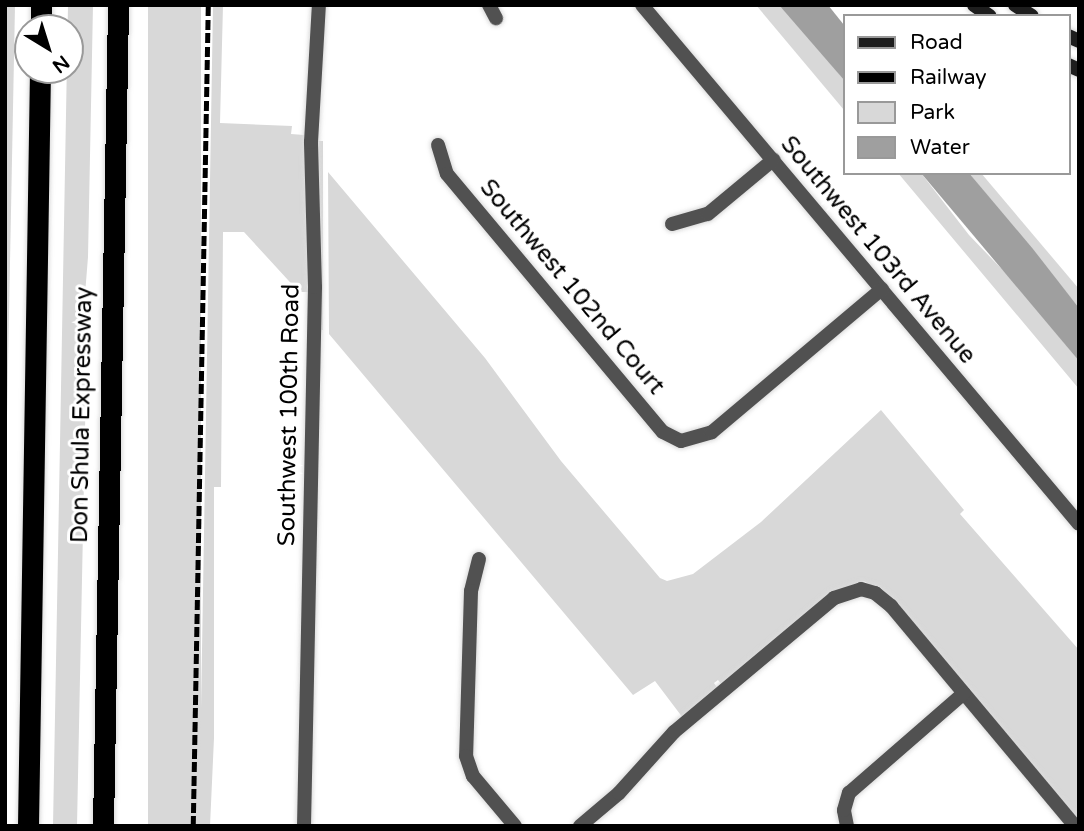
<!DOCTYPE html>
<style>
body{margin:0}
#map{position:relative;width:1084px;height:831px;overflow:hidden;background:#fff;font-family:"Varela Round",sans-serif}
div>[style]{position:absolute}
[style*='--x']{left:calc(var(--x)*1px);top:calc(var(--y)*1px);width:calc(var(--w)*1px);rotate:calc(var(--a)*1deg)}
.green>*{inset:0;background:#d8d8d8;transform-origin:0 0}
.water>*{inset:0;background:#9f9f9f}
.roads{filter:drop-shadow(0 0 2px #dbdbdb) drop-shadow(0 0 2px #dbdbdb)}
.street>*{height:14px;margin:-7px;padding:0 7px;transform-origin:7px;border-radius:7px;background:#515151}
.secondary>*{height:14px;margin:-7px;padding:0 7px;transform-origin:7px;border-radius:7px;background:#1e1e1e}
.highway>*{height:21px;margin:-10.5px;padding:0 10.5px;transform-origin:10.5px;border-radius:10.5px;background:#000}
.rail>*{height:4.5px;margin-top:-2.25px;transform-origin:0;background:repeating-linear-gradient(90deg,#000 0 10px,transparent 0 13.5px)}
span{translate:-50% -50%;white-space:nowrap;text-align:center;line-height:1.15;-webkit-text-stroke:6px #fff;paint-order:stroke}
.street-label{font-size:24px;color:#000}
.frame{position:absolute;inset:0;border:7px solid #000;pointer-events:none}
.legend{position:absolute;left:843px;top:14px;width:228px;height:161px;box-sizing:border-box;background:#fff;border:2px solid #999;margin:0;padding:9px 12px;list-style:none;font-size:21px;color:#000}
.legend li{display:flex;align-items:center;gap:14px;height:35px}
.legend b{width:35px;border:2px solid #999}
.north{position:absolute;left:14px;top:14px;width:70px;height:70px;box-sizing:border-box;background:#fff;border:2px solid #999;border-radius:50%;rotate:142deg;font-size:19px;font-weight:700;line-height:28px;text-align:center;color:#000}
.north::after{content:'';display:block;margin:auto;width:24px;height:32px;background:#000;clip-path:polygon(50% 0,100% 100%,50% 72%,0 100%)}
</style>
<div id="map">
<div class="green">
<i style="clip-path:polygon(5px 5px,15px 5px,5px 520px)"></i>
<i style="clip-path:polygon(68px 5px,93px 5px,88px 257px,78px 382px,86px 382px,77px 826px,53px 826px)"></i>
<i style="left:148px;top:5px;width:53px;height:821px"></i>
<i style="clip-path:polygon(213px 5px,223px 5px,220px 123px,292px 126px,291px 134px,304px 135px,308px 292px,299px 292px,244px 232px,223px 232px,221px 487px,214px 487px,214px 738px,210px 826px,199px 826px)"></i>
<i style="clip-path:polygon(756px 5px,779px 5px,798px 22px,844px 80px,844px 110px)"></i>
<i style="left:317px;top:141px;width:6px;height:189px"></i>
<i style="clip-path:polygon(328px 172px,485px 358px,561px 461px,660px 578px,667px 581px,693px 574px,761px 522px,881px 410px,964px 510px,960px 514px,1079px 650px,1079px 820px,892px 598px,864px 581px,831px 593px,722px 685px,718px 680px,714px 683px,718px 689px,683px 718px,655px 681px,633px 695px,329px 334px)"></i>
<i style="clip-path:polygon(898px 173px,921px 173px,969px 235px,1017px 285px,1079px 361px,1079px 389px)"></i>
<i style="clip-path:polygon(969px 173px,981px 173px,1079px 289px,1079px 308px)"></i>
</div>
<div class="water">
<i style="clip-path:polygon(779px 5px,828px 5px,844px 25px,844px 80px)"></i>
<i style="clip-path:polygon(921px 173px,969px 173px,1033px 249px,1079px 308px,1079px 361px)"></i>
</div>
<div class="roads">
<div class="street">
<i style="--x:489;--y:5;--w:15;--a:62"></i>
<i style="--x:642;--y:5;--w:678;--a:49.9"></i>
<i style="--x:438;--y:145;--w:30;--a:73"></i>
<i style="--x:447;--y:174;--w:336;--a:50.1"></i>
<i style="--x:663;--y:432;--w:20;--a:27"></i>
<i style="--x:681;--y:441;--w:32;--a:-16"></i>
<i style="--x:712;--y:432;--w:222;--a:-40.1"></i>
<i style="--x:672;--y:224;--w:37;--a:-16"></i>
<i style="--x:708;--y:214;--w:85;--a:-39.7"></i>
<i style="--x:479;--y:559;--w:33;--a:104"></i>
<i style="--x:471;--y:591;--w:165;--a:91.7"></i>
<i style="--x:466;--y:756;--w:21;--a:71"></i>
<i style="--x:473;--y:776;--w:65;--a:50"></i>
<i style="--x:304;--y:826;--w:539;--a:-88.83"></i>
<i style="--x:315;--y:287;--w:145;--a:-91.6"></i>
<i style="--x:311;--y:142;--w:137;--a:-86.7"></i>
<i style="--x:580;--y:826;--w:51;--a:-40.2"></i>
<i style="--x:619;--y:793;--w:82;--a:-48"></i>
<i style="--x:674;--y:732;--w:209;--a:-39.9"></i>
<i style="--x:834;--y:598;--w:28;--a:-18"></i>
<i style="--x:861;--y:589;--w:15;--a:16"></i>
<i style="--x:875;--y:593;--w:21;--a:39"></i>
<i style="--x:891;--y:606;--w:287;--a:50.1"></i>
<i style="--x:847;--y:826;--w:16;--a:-101"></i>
<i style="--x:844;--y:810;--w:18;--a:-74"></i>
<i style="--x:849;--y:793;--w:152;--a:-41"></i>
</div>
<div class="secondary">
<i style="--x:974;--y:5;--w:19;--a:35"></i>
<i style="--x:1015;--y:5;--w:20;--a:33"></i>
<i style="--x:1068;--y:36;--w:12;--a:24"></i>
<i style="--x:1068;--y:65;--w:12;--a:24"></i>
</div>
<div class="highway">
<i style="--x:41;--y:28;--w:23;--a:-90"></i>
<i style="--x:28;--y:826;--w:756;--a:-89.09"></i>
<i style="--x:103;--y:826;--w:821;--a:-88.95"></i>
</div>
</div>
<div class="rail">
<i style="--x:193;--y:826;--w:821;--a:-88.95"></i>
</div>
<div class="street-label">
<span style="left:878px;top:250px;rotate:50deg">Southwest 103rd Avenue</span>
<span style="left:572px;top:287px;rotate:50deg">Southwest 102nd Court</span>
<span style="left:82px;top:415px;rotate:-89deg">Don Shula Expressway</span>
<span style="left:289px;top:415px;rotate:-89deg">Southwest 100th Road</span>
</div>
<div class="frame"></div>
<ul class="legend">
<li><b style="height:9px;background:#1e1e1e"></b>Road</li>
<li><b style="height:9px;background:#000"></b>Railway</li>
<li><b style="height:19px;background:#d8d8d8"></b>Park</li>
<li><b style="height:19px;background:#9f9f9f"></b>Water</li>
</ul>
<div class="north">N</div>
</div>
